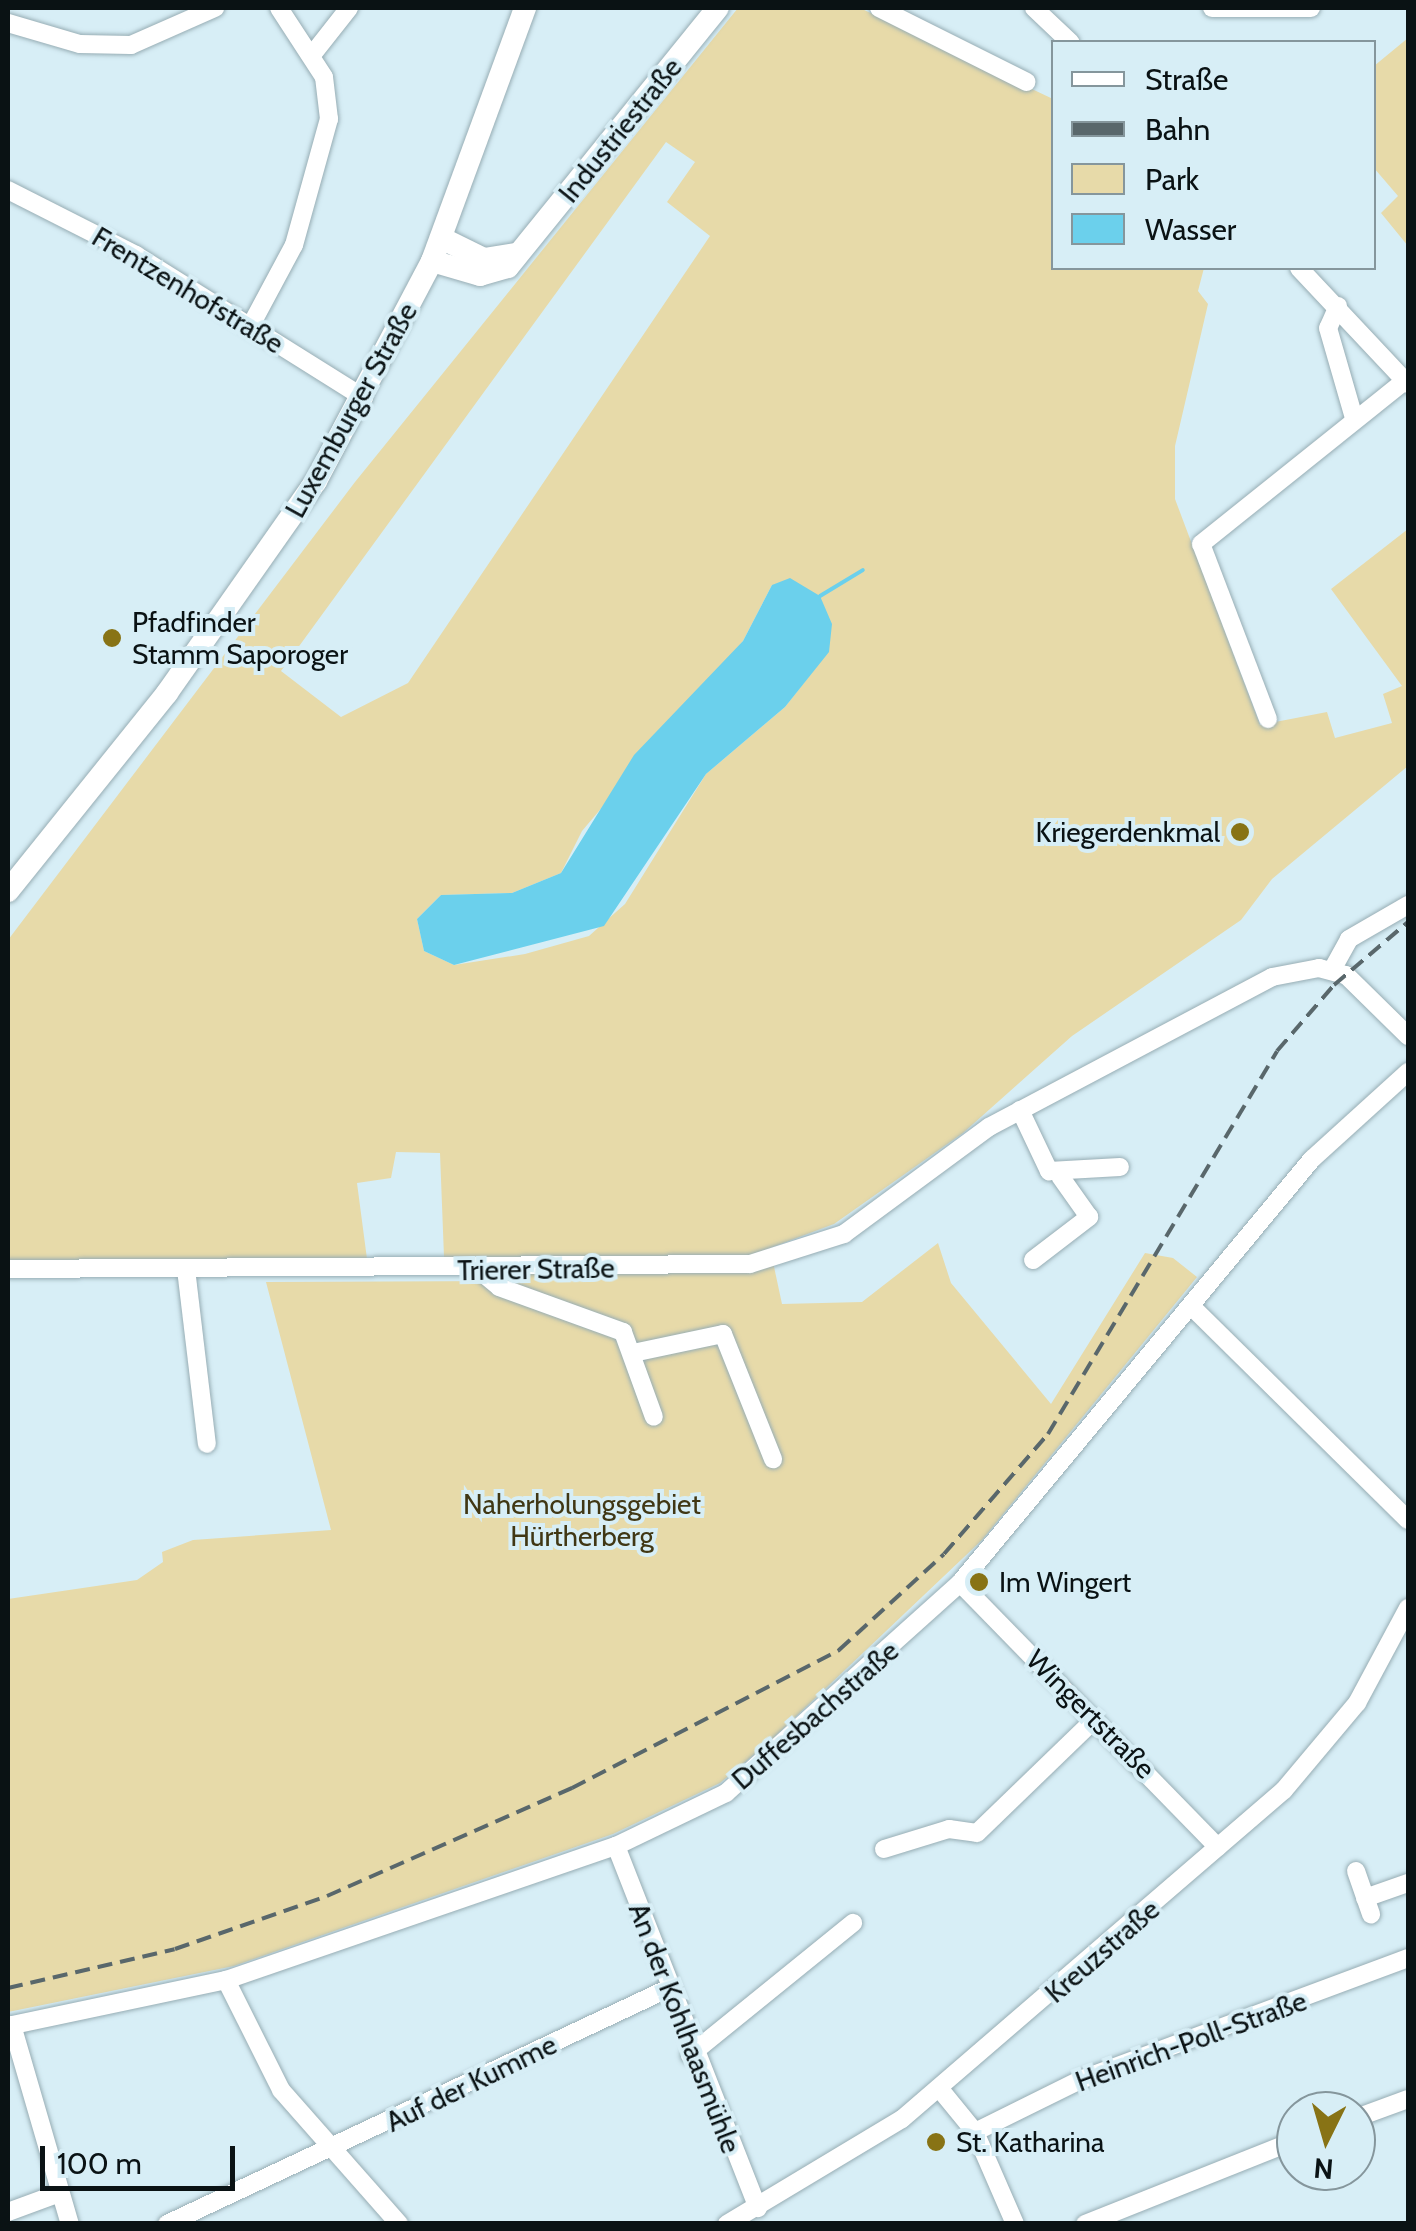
<!DOCTYPE html>
<meta charset="utf-8">
<style>
body{margin:0}
#map{position:relative;width:1416px;height:2231px;overflow:hidden;background:#d7eef6;font-family:Cabin,sans-serif}
div>[style]{position:absolute}
[style*='--x']{left:calc(var(--x)*1px);top:calc(var(--y)*1px);width:calc(var(--w)*1px);rotate:calc(var(--a)*1deg)}
.green>*{inset:0;background:#e7daa9}
.water>*{inset:0;background:#6bd0ec}
.stream>*{height:4px;margin:-2px;padding:0 2px;transform-origin:2px;border-radius:2px;background:#6bd0ec}
.roads{filter:drop-shadow(0 0 2px #97adb4) drop-shadow(0 0 2px #97adb4)}
.minor>*{height:18px;margin:-9px;padding:0 9px;transform-origin:9px;border-radius:9px;background:#fff}
.major>*{height:22px;margin:-11px;padding:0 11px;transform-origin:11px;border-radius:11px;background:#fff}
.rail>*{height:4px;margin-top:-2px;transform-origin:0;background:repeating-linear-gradient(90deg,#59676b 0 15px,transparent 0 23px)}
.dots>*{width:28px;height:28px;translate:-50% -50%;box-sizing:border-box;border:5px solid #d7eef6;border-radius:50%}
span{translate:-50% -50%;white-space:nowrap;text-align:center;line-height:1.15;-webkit-text-stroke:8px #d7eef6;paint-order:stroke}
.street-label{font-size:28px;color:#0a1214}
.poi-label{font-size:28px;color:#0a1214}
.left{translate:0 -50%;text-align:left}
.right{translate:-100% -50%;text-align:right}
.park-label{font-size:28px;color:#403714}
.frame{position:absolute;inset:0;border:10px solid #0a1214;pointer-events:none}
.legend{position:absolute;left:1051px;top:40px;width:325px;height:230px;box-sizing:border-box;background:#d7eef6;border:2px solid #85969c;margin:0;padding:12px 18px;list-style:none;font-size:30px;color:#0a1214}
.legend li{display:flex;align-items:center;gap:20px;height:50px}
.legend b{width:50px;border:2px solid #85969c}
.north{position:absolute;left:1276px;top:2091px;width:100px;height:100px;box-sizing:border-box;background:#d7eef6;border:2px solid #85969c;border-radius:50%;rotate:185deg;font-size:28px;font-weight:700;line-height:40px;text-align:center;color:#0a1214}
.north::after{content:'';display:block;margin:auto;width:35px;height:45px;background:#887315;clip-path:polygon(50% 0,100% 100%,50% 72%,0 100%)}
.scale{position:absolute;left:40px;top:2146px;width:195px;height:45px;box-sizing:border-box;border:5px solid #0a1214;border-top:0;padding-left:12px;font-size:30px;line-height:35px;white-space:nowrap;color:#0a1214;-webkit-text-stroke:8px #d7eef6;paint-order:stroke}
</style>
<div id="map">
<div class="green">
<i style="clip-path:polygon(evenodd,738px 8px,860px 8px,1053px 99px,1054px 268px,1204px 268px,1198px 291px,1208px 304px,1175px 446px,1175px 499px,1260px 725px,1327px 712px,1335px 738px,1392px 723px,1383px 694px,1402px 686px,1331px 589px,1408px 529px,1408px 766px,1272px 879px,1241px 920px,1072px 1036px,963px 1133px,834px 1224px,770px 1248px,782px 1304px,862px 1302px,938px 1243px,951px 1283px,1051px 1404px,1145px 1253px,1173px 1258px,1197px 1277px,982px 1540px,768px 1743px,720px 1783px,613px 1834px,234px 1966px,8px 2012px,8px 1599px,137px 1580px,163px 1562px,162px 1552px,193px 1540px,331px 1530px,266px 1282px,512px 1281px,511px 1258px,444px 1257px,440px 1153px,396px 1152px,391px 1178px,357px 1183px,367px 1259px,8px 1261px,8px 940px,355px 482px,738px 8px,666px 142px,695px 162px,667px 202px,710px 236px,408px 683px,341px 717px,281px 671px,666px 142px,738px 8px,772px 585px,828px 652px,785px 707px,706px 774px,625px 904px,589px 936px,525px 954px,454px 965px,424px 951px,417px 919px,441px 895px,512px 893px,561px 873px,582px 831px,743px 641px,772px 585px)"></i>
<i style="clip-path:polygon(1408px 38px,1408px 246px,1381px 213px,1398px 196px,1374px 168px,1374px 66px)"></i>
</div>
<div class="water">
<i style="clip-path:polygon(790px 578px,820px 596px,832px 624px,829px 652px,785px 707px,706px 774px,604px 926px,454px 965px,424px 951px,417px 919px,441px 895px,512px 893px,561px 873px,634px 755px,743px 641px,772px 585px)"></i>
</div>
<div class="stream">
<i style="--x:820;--y:596;--w:50;--a:-31.2"></i>
</div>
<div class="roads">
<div class="minor">
<i style="--x:879;--y:8;--w:165;--a:26.6"></i>
<i style="--x:1034;--y:8;--w:50;--a:43.4"></i>
<i style="--x:1212;--y:8;--w:99;--a:0"></i>
<i style="--x:8;--y:23;--w:75;--a:16.3"></i>
<i style="--x:80;--y:44;--w:51;--a:1.1"></i>
<i style="--x:131;--y:45;--w:92;--a:-23.8"></i>
<i style="--x:312;--y:55;--w:60;--a:-51.8"></i>
<i style="--x:8;--y:190;--w:144;--a:26.9"></i>
<i style="--x:136;--y:255;--w:269;--a:32.1"></i>
<i style="--x:1299;--y:268;--w:159;--a:46.8"></i>
<i style="--x:1338;--y:306;--w:24;--a:114"></i>
<i style="--x:1328;--y:328;--w:94;--a:73.9"></i>
<i style="--x:250;--y:327;--w:93;--a:-61.8"></i>
<i style="--x:294;--y:245;--w:131;--a:-74.5"></i>
<i style="--x:329;--y:119;--w:42;--a:-96.8"></i>
<i style="--x:324;--y:77;--w:82;--a:-123.1"></i>
<i style="--x:1268;--y:719;--w:187;--a:-110.9"></i>
<i style="--x:1201;--y:544;--w:263;--a:-38.7"></i>
<i style="--x:1332;--y:970;--w:35;--a:-61"></i>
<i style="--x:1349;--y:939;--w:68;--a:-30"></i>
<i style="--x:1020;--y:1110;--w:68;--a:64.6"></i>
<i style="--x:1049;--y:1171;--w:71;--a:-3.2"></i>
<i style="--x:1033;--y:1260;--w:71;--a:-37.5"></i>
<i style="--x:1089;--y:1217;--w:50;--a:-125.3"></i>
<i style="--x:8;--y:1269;--w:742;--a:-0.39"></i>
<i style="--x:750;--y:1264;--w:99;--a:-17.7"></i>
<i style="--x:844;--y:1234;--w:180;--a:-36.4"></i>
<i style="--x:989;--y:1127;--w:320;--a:-27.9"></i>
<i style="--x:1272;--y:977;--w:48;--a:-10.8"></i>
<i style="--x:1319;--y:968;--w:28;--a:15"></i>
<i style="--x:1346;--y:975;--w:87;--a:44.5"></i>
<i style="--x:186;--y:1269;--w:176;--a:83.2"></i>
<i style="--x:479;--y:1270;--w:26;--a:40"></i>
<i style="--x:499;--y:1287;--w:132;--a:19.9"></i>
<i style="--x:623;--y:1332;--w:90;--a:70"></i>
<i style="--x:1191;--y:1306;--w:305;--a:44.6"></i>
<i style="--x:633;--y:1353;--w:92;--a:-11.9"></i>
<i style="--x:723;--y:1334;--w:135;--a:68.2"></i>
<i style="--x:960;--y:1583;--w:369;--a:45.7"></i>
<i style="--x:616;--y:1846;--w:389;--a:68.6"></i>
<i style="--x:884;--y:1849;--w:68;--a:-17.1"></i>
<i style="--x:949;--y:1829;--w:28;--a:8"></i>
<i style="--x:977;--y:1833;--w:164;--a:-44"></i>
<i style="--x:1356;--y:1871;--w:46;--a:70.8"></i>
<i style="--x:1365;--y:1898;--w:46;--a:-19.2"></i>
<i style="--x:226;--y:1980;--w:123;--a:63.4"></i>
<i style="--x:281;--y:2090;--w:179;--a:48.6"></i>
<i style="--x:12;--y:2025;--w:207;--a:73.8"></i>
<i style="--x:8;--y:2026;--w:223;--a:-11.9"></i>
<i style="--x:226;--y:1980;--w:412;--a:-19"></i>
<i style="--x:616;--y:1846;--w:122;--a:-25.7"></i>
<i style="--x:726;--y:1793;--w:314;--a:-41.9"></i>
<i style="--x:960;--y:1583;--w:551;--a:-50.3"></i>
<i style="--x:1312;--y:1159;--w:130;--a:-42.2"></i>
<i style="--x:690;--y:2055;--w:210;--a:-39"></i>
<i style="--x:939;--y:2088;--w:57;--a:50.7"></i>
<i style="--x:975;--y:2132;--w:100;--a:66.5"></i>
<i style="--x:1356;--y:2118;--w:55;--a:-20.1"></i>
<i style="--x:975;--y:2132;--w:117;--a:-26.3"></i>
<i style="--x:1080;--y:2080;--w:350;--a:-20.4"></i>
<i style="--x:8;--y:2212;--w:52;--a:-20.2"></i>
<i style="--x:167;--y:2224;--w:550;--a:-25.17"></i>
<i style="--x:727;--y:2224;--w:204;--a:-31"></i>
<i style="--x:902;--y:2119;--w:504;--a:-40.74"></i>
<i style="--x:1284;--y:1790;--w:114;--a:-50"></i>
<i style="--x:1357;--y:1703;--w:108;--a:-61.8"></i>
<i style="--x:1085;--y:2224;--w:227;--a:-21.7"></i>
</div>
<div class="major">
<i style="--x:441;--y:238;--w:48;--a:26"></i>
<i style="--x:484;--y:259;--w:33;--a:-9"></i>
<i style="--x:432;--y:261;--w:50;--a:16.3"></i>
<i style="--x:480;--y:275;--w:29;--a:-16"></i>
<i style="--x:508;--y:267;--w:333;--a:-51"></i>
<i style="--x:8;--y:891;--w:254;--a:-51.2"></i>
<i style="--x:167;--y:693;--w:259;--a:-54.9"></i>
<i style="--x:316;--y:481;--w:249;--a:-62.2"></i>
<i style="--x:432;--y:261;--w:270;--a:-69.8"></i>
</div>
</div>
<div class="rail">
<i style="--x:8;--y:1988;--w:171;--a:-13.1"></i>
<i style="--x:175;--y:1949;--w:161;--a:-19.2"></i>
<i style="--x:327;--y:1896;--w:268;--a:-23.8"></i>
<i style="--x:572;--y:1788;--w:301;--a:-27.3"></i>
<i style="--x:839;--y:1650;--w:142;--a:-42.4"></i>
<i style="--x:944;--y:1554;--w:159;--a:-49.1"></i>
<i style="--x:1048;--y:1434;--w:446;--a:-59.1"></i>
<i style="--x:1277;--y:1051;--w:87;--a:-49.2"></i>
<i style="--x:1334;--y:985;--w:97;--a:-40.4"></i>
</div>
<div class="dots">
<i style="left:112px;top:638px;background:#887315"></i>
<i style="left:1240px;top:832px;background:#887315"></i>
<i style="left:979px;top:1582px;background:#887315"></i>
<i style="left:936px;top:2142px;background:#887315"></i>
</div>
<div class="street-label">
<span style="left:620px;top:130px;rotate:-51deg">Industriestraße</span>
<span style="left:188px;top:290px;rotate:31deg">Frentzenhofstraße</span>
<span style="left:351px;top:410px;rotate:-61deg">Luxemburger Straße</span>
<span style="left:536px;top:1269px;rotate:-1deg">Trierer Straße</span>
<span style="left:1091px;top:1714px;rotate:45deg">Wingertstraße</span>
<span style="left:815px;top:1715px;rotate:-41deg">Duffesbachstraße</span>
<span style="left:1102px;top:1951px;rotate:-41deg">Kreuzstraße</span>
<span style="left:685px;top:2028px;rotate:69deg">An der Kohlhaasmühle</span>
<span style="left:1191px;top:2041px;rotate:-20deg">Heinrich-Poll-Straße</span>
<span style="left:471px;top:2083px;rotate:-26deg">Auf der Kumme</span>
</div>
<div class="poi-label">
<span class="left" style="left:132px;top:638px">Pfadfinder<br>Stamm Saporoger</span>
<span class="right" style="left:1220px;top:832px">Kriegerdenkmal</span>
<span class="left" style="left:999px;top:1582px">Im Wingert</span>
<span class="left" style="left:956px;top:2142px">St. Katharina</span>
</div>
<div class="park-label">
<span style="left:582px;top:1520px">Naherholungsgebiet<br>Hürtherberg</span>
</div>
<div class="frame"></div>
<ul class="legend">
<li><b style="height:12px;background:#fff"></b>Straße</li>
<li><b style="height:12px;background:#59676b"></b>Bahn</li>
<li><b style="height:28px;background:#e7daa9"></b>Park</li>
<li><b style="height:28px;background:#6bd0ec"></b>Wasser</li>
</ul>
<div class="north">N</div>
<div class="scale">100 m</div>
</div>
